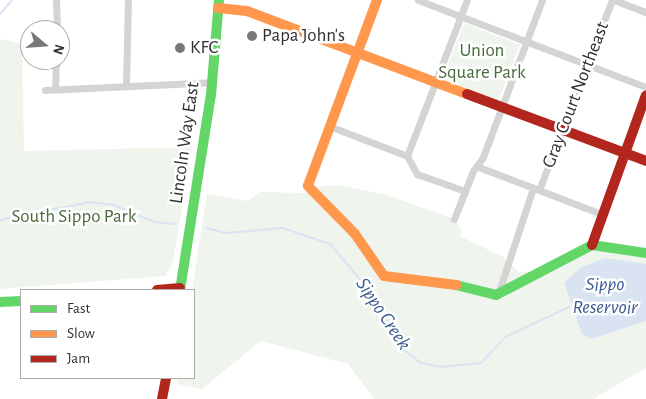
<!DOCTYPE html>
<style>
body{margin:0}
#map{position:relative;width:646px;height:399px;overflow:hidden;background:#fff;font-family:"Alegreya Sans",sans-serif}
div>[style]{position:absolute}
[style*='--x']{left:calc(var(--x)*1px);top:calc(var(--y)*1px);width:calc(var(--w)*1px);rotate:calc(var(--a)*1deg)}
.green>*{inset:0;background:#eff5ed;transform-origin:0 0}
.water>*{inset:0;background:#dae3f2}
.stream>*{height:2px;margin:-1px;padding:0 1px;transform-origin:1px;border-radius:1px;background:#dae3f2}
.street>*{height:7px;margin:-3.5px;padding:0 3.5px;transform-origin:3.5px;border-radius:3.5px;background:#d4d4d4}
.fast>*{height:10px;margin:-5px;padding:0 5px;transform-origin:5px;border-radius:5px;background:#63d668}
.slow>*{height:10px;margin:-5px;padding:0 5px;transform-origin:5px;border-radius:5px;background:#ff974d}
.jam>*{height:10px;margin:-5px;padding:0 5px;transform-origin:5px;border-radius:5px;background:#b3261e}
.dots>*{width:14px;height:14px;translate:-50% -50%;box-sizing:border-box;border:2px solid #fff;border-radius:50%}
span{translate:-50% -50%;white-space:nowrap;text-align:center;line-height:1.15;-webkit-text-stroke:5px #fff;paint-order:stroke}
.poi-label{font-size:19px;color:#303030}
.left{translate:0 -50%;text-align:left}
.park-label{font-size:19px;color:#486c3c}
.street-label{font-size:19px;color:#303030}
.water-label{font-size:20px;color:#3c5d93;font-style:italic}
.legend{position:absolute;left:20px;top:289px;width:175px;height:90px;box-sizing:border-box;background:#fff;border:1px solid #acacac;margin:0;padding:6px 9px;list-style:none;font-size:15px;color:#303030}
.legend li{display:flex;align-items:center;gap:10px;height:25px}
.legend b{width:25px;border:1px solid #acacac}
.north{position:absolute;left:20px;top:20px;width:50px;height:50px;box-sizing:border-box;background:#fff;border:1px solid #acacac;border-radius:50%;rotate:108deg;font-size:14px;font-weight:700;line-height:20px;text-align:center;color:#303030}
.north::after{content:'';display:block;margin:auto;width:18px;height:22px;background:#787878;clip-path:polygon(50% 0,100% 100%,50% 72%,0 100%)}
</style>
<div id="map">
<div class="green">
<i style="left:464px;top:23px;width:60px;height:60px;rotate:21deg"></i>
<i style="clip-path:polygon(0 39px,22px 44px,24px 151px,192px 147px,173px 262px,165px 276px,0 289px)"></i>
<i style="clip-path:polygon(338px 185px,387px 195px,454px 219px,462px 231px,460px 236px,503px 257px,519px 272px,543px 271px,597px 248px,646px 257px,646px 368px,593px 399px,374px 399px,348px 364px,261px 341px,202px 389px,177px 384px,178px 378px,194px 378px,192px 290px,207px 194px,247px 201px,260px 192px,305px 193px,316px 187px)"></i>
</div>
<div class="water">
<i style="clip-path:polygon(605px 258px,646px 264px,646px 321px,592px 339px,582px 334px,564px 283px,580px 268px)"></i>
</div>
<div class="stream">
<i style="--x:0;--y:14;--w:18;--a:-49"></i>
<i style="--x:0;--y:220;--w:92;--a:-11.3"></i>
<i style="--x:90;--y:202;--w:24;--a:7"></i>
<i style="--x:114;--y:205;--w:43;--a:23"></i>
<i style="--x:154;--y:222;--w:22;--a:5"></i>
<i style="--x:206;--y:228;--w:21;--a:14"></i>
<i style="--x:226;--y:233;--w:57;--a:-5"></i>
<i style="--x:283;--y:228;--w:50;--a:18.8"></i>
<i style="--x:330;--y:244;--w:54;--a:49.5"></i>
<i style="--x:365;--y:285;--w:77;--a:58.8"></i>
<i style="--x:405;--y:351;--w:20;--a:37"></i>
<i style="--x:421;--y:363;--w:20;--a:11"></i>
<i style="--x:441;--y:367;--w:40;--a:-5.7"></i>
<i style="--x:481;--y:363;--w:35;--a:-47"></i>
<i style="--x:505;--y:337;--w:71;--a:-25.1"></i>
</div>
<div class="street">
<i style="--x:56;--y:0;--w:30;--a:88"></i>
<i style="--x:418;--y:0;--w:244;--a:20.9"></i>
<i style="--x:614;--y:0;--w:34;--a:21"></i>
<i style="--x:126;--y:86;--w:86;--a:-88.7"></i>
<i style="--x:55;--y:89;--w:29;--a:-88"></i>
<i style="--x:45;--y:90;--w:167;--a:-2.7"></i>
<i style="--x:329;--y:126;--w:84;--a:21"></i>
<i style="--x:407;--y:156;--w:21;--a:61"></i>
<i style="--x:417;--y:174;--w:51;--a:19.5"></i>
<i style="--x:407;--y:156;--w:167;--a:-69"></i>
<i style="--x:476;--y:166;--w:135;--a:20.9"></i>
<i style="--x:539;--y:190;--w:204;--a:-69"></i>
<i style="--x:454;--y:219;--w:52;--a:-68.4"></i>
<i style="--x:473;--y:171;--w:17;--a:-54"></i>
<i style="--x:483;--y:157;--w:168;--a:-69.4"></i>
<i style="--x:498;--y:294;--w:112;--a:-71.7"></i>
</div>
<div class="fast">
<i style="--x:456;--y:285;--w:41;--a:14"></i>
<i style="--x:496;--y:295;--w:108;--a:-27.5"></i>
<i style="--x:592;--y:245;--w:55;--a:8.4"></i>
<i style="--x:180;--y:290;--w:197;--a:-81"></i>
<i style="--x:211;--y:95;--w:95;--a:-85.2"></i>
<i style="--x:0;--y:302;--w:21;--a:-3"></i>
</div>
<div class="slow">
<i style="--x:377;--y:0;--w:198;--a:110.4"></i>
<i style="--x:308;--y:186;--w:67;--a:45.6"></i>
<i style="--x:355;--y:234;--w:51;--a:55.4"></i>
<i style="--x:384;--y:276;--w:73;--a:7.1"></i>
<i style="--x:218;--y:8;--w:29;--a:6"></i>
<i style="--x:247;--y:11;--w:235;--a:20.7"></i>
</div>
<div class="jam">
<i style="--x:467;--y:94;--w:191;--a:20.5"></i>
<i style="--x:592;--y:245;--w:159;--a:-70.2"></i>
<i style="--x:157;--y:290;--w:23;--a:-5"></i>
<i style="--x:162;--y:399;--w:21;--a:-79"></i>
</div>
<div class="dots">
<i style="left:252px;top:36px;background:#787878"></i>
<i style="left:180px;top:48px;background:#787878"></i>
</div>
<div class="poi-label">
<span class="left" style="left:262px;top:36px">Papa John's</span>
<span class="left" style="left:190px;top:48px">KFC</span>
</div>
<div class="park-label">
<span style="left:482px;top:62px">Union<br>Square Park</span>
<span style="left:74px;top:217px">South Sippo Park</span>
</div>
<div class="street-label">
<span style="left:576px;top:95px;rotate:-69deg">Gray Court Northeast</span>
<span style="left:185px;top:143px;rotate:-82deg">Lincoln Way East</span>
</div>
<div class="water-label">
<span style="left:605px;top:296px">Sippo<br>Reservoir</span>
<span style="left:383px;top:314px;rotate:56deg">Sippo Creek</span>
</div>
<ul class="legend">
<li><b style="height:6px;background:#63d668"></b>Fast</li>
<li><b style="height:6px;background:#ff974d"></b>Slow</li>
<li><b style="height:6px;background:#b3261e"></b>Jam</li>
</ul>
<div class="north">N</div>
</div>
